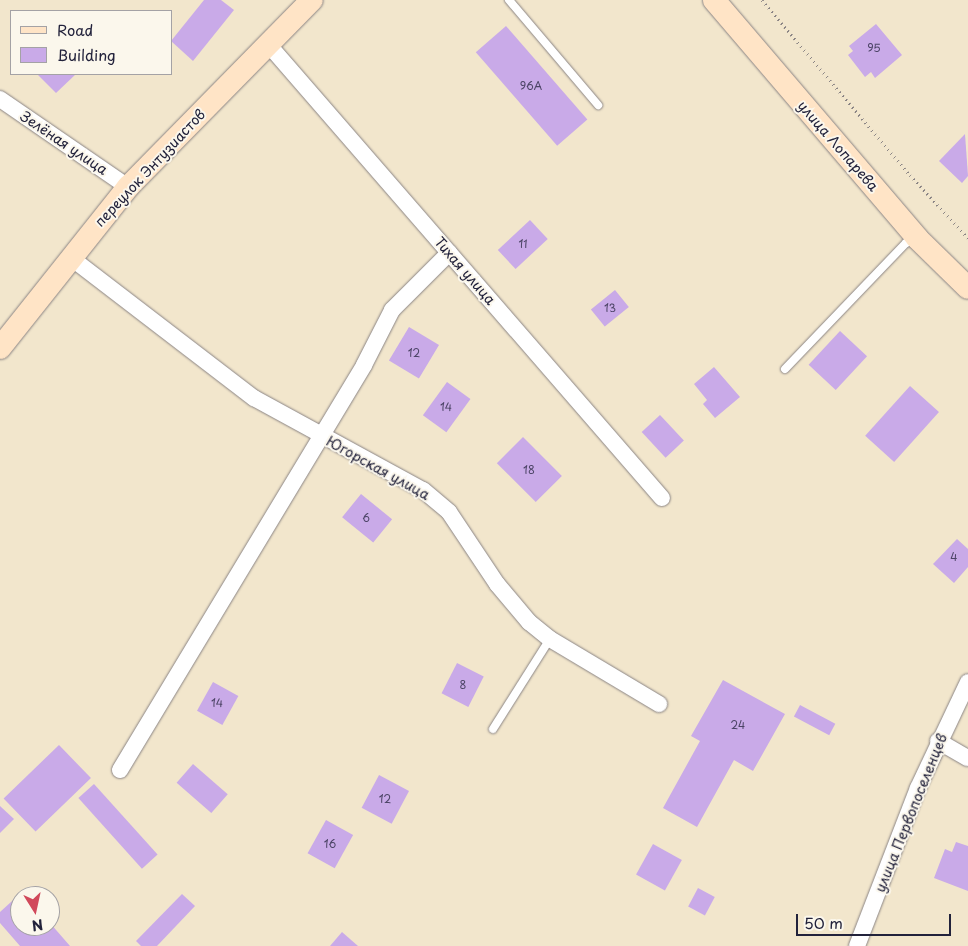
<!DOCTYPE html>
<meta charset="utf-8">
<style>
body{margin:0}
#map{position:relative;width:968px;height:946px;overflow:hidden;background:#f2e6cc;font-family:"Playpen Sans",sans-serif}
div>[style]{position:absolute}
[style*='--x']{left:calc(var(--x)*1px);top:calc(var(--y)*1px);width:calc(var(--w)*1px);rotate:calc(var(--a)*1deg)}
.building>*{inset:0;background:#c9aae8;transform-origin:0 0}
.path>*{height:3px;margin-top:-1.5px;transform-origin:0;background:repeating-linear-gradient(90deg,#8a8484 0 1px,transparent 0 5px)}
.roads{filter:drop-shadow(0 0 1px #8a8484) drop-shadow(0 0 1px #8a8484)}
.lane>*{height:8px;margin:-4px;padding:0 4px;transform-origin:4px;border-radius:4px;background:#fff}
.street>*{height:16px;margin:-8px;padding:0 8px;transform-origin:8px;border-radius:8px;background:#fff}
.secondary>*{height:22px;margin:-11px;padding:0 11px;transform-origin:11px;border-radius:11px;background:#ffe4c6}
span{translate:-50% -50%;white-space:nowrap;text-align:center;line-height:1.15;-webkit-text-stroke:4px #fbf7ec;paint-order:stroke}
.number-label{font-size:11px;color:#4c4466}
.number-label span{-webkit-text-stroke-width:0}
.street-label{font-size:14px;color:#22223b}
.legend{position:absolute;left:10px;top:10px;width:162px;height:65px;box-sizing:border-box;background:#fbf7ec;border:1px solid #a4a2a5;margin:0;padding:6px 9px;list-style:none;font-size:15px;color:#22223b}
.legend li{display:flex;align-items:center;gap:10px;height:25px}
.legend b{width:25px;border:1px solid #a4a2a5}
.north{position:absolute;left:10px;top:886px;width:50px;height:50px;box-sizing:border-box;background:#fbf7ec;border:1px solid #a4a2a5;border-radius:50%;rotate:170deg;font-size:14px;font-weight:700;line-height:20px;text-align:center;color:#22223b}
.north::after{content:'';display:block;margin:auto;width:18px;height:22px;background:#d1495b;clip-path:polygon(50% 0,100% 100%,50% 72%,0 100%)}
.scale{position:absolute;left:796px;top:914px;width:155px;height:22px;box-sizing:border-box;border:2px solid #22223b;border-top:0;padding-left:6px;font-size:15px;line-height:18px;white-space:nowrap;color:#22223b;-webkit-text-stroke:4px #fbf7ec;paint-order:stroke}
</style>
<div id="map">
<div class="building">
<i style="clip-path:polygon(204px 0,221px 0,234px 10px,193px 61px,171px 41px)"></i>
<i style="clip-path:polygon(876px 24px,902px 55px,875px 78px,871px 72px,865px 77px,848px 55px,853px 51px,849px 46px)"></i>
<i style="left:506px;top:26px;width:124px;height:40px;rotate:49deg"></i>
<i style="clip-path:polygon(37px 74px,76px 74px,56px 93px)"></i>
<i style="clip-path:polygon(965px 134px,968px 176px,962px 183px,939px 161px)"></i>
<i style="left:530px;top:220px;width:26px;height:44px;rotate:47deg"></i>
<i style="left:615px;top:290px;width:22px;height:31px;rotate:51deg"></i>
<i style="left:409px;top:327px;width:35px;height:39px;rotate:31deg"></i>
<i style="left:840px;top:331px;width:37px;height:46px;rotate:43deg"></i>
<i style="clip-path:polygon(714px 367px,740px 397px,715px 418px,703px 404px,707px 400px,694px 384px)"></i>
<i style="left:447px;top:382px;width:29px;height:41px;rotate:36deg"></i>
<i style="left:910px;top:386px;width:39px;height:67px;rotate:42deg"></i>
<i style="left:660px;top:415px;width:35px;height:25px;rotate:47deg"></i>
<i style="left:523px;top:437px;width:55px;height:37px;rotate:45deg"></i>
<i style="left:361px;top:494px;width:40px;height:30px;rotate:39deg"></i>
<i style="clip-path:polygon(957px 539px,968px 549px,968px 567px,954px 583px,933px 564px)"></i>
<i style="left:457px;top:663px;width:30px;height:34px;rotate:27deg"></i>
<i style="clip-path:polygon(723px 680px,785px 714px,753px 771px,734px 760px,697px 827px,663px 808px,700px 741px,691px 736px)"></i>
<i style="left:213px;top:682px;width:29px;height:33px;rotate:29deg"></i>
<i style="left:800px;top:705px;width:40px;height:13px;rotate:28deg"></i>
<i style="left:59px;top:745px;width:46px;height:77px;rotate:46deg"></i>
<i style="left:193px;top:764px;width:46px;height:25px;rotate:41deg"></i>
<i style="left:379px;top:775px;width:34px;height:37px;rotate:28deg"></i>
<i style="left:94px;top:784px;width:95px;height:21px;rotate:48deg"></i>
<i style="clip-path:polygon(0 806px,14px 819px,0 833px)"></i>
<i style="left:326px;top:820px;width:31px;height:38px;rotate:29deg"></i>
<i style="clip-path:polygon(956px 842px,968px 846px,968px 891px,934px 878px,945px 849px,952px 852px)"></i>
<i style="left:653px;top:844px;width:33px;height:35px;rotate:29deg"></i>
<i style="left:698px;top:888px;width:19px;height:21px;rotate:28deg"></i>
<i style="clip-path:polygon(22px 892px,26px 896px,20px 896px,20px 926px,50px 926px,50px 923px,70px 946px,20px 946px,0 923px,0 912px)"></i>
<i style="clip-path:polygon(182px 894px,195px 906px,157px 946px,141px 946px,136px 941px)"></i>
<i style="clip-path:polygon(342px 932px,358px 946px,330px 946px)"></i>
</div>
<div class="path">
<i style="--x:762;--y:0;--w:229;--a:49.8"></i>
<i style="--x:910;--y:175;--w:86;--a:47.4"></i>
</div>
<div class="roads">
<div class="lane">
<i style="--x:509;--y:0;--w:138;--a:49.7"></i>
<i style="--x:785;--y:369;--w:175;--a:-46.2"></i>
<i style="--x:906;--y:243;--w:11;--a:-22"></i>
<i style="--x:493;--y:729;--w:107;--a:-57.7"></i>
</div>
<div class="street">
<i style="--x:268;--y:44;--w:601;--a:49.05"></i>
<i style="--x:0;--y:99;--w:155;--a:34.5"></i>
<i style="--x:70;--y:257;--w:232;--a:37.5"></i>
<i style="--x:254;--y:398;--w:192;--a:28.6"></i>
<i style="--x:423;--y:490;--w:34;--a:40"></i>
<i style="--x:449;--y:512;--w:87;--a:56.3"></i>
<i style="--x:497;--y:584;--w:50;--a:49.9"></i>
<i style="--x:529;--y:622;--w:27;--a:39"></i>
<i style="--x:550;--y:639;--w:127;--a:30.8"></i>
<i style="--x:938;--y:741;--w:34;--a:30"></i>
<i style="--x:120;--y:770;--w:473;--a:-58.9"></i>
<i style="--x:364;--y:365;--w:62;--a:-63"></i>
<i style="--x:392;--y:310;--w:81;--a:-45"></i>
<i style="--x:857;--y:946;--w:169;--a:-68.9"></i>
<i style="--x:918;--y:788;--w:117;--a:-64.7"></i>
</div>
<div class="secondary">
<i style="--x:714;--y:0;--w:313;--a:49.5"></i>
<i style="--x:917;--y:238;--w:71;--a:44.4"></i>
<i style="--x:0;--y:348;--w:206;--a:-51.5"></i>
<i style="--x:128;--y:187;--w:262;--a:-45.5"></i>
</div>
</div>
<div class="number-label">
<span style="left:874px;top:48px">95</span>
<span style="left:531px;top:86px">96А</span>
<span style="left:523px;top:244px">11</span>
<span style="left:610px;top:308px">13</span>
<span style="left:414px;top:353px">12</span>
<span style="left:446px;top:407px">14</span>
<span style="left:529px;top:470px">18</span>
<span style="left:366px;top:518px">6</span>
<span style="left:954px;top:557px">4</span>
<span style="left:463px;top:685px">8</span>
<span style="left:217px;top:703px">14</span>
<span style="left:738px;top:725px">24</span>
<span style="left:385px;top:799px">12</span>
<span style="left:330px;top:844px">16</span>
</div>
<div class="street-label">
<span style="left:64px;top:143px;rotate:34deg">Зелёная улица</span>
<span style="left:838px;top:146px;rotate:49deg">улица Лопарева</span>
<span style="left:150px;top:168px;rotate:-47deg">переулок Энтузиастов</span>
<span style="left:465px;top:271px;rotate:49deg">Тихая улица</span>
<span style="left:378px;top:468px;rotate:29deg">Югорская улица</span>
<span style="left:911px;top:813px;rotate:-68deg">улица Первопоселенцев</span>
</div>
<ul class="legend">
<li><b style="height:6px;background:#ffe4c6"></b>Road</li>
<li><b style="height:14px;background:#c9aae8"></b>Building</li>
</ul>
<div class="north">N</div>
<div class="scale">50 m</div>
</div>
